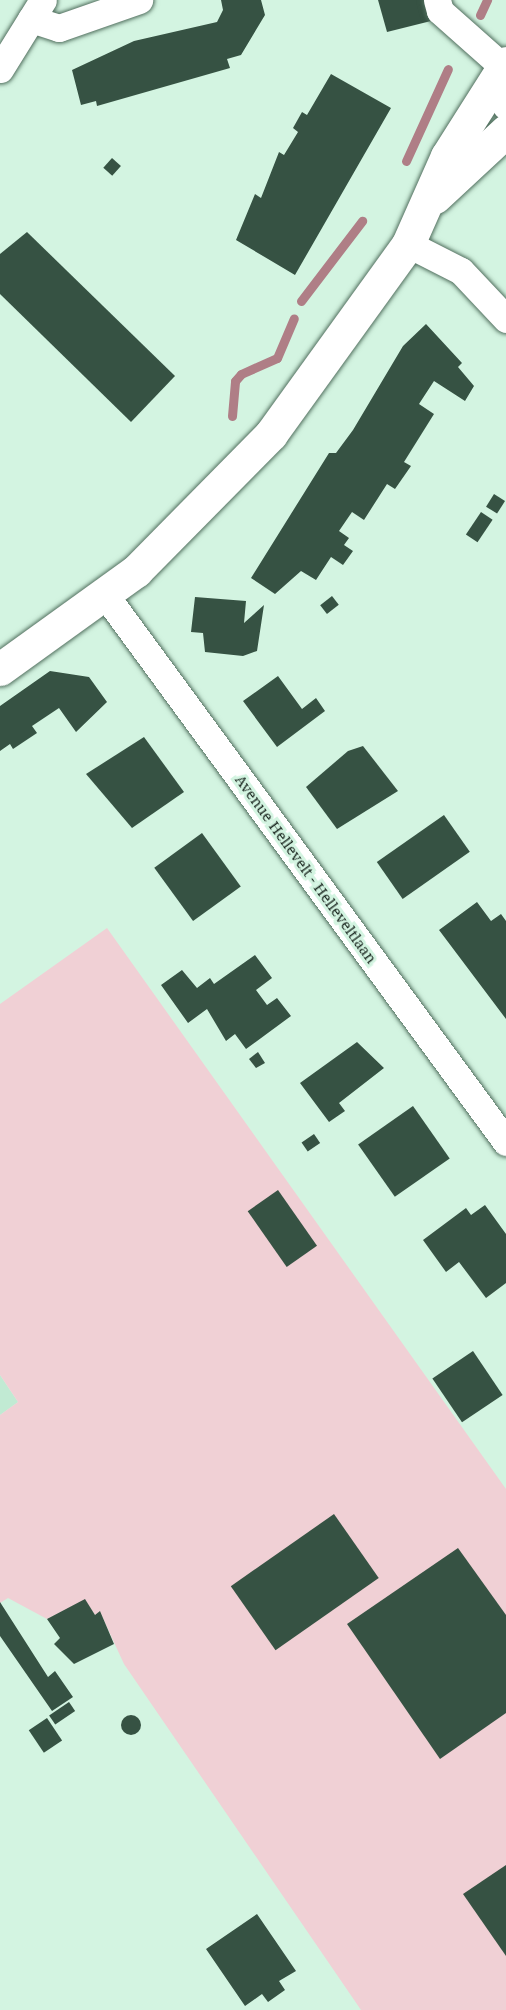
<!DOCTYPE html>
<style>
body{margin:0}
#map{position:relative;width:506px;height:2010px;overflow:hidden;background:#d3f4e1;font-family:"Noto Serif",serif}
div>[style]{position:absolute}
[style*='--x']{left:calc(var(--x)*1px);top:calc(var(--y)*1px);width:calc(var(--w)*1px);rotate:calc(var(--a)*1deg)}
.built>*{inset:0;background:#c1ead3}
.green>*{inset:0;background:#f0d0d5}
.stream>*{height:9px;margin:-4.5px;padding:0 4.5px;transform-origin:4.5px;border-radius:4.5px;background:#af7e86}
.building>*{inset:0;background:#365243;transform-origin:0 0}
.round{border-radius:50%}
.roads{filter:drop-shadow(0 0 2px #516f5e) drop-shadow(0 0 2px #516f5e)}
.street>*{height:27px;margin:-13.5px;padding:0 13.5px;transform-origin:13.5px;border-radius:13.5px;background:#fff}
.secondary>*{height:33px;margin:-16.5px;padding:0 16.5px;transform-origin:16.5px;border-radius:16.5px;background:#fff}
span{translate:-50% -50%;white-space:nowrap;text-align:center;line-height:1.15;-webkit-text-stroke:6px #d3f4e1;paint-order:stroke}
.street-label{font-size:15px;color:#1a261f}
</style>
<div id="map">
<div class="built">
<i style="clip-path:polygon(0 1375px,18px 1402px,0 1415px)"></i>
</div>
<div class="green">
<i style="clip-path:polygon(107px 928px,506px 1489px,506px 2010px,361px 2010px,124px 1664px,100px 1612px,95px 1615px,85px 1600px,47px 1619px,8px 1598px,0 1603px,0 1415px,18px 1402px,0 1375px,0 1004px)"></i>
</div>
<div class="stream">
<i style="--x:480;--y:15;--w:17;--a:-65"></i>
<i style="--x:406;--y:161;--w:101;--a:-65.5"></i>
<i style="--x:301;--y:301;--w:101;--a:-52.7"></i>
<i style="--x:232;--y:416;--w:35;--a:-85"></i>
<i style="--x:235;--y:381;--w:9;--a:-49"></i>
<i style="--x:241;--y:374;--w:39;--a:-24"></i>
<i style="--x:277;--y:358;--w:43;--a:-67"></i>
</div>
<div class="building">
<i style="clip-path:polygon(221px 0,261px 0,265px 15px,241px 55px,227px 59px,230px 68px,97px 106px,96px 101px,81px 105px,72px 70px,134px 41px,217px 22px,223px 10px)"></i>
<i style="clip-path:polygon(378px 0,426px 0,431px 21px,387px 32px)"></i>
<i style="clip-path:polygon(331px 74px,391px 108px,295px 275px,236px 240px,255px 194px,261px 198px,279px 152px,284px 155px,298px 132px,293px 128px,302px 112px,307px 115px)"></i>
<i style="left:112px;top:158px;width:12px;height:13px;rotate:42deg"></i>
<i style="clip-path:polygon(27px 232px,175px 376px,131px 422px,0 294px,0 254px)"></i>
<i style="clip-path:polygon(426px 324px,462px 363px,458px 367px,474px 386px,465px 401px,434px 381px,419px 404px,434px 414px,404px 462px,411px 466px,395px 489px,387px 484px,364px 520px,352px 512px,339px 531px,349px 538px,344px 545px,353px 551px,343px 565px,331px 557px,316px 580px,301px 571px,275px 594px,251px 578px,329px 453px,336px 453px,353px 430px,403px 346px)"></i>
<i style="left:494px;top:494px;width:13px;height:15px;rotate:32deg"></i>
<i style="left:481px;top:512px;width:14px;height:27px;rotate:34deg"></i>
<i style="left:332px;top:596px;width:11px;height:15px;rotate:52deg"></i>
<i style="clip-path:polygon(195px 597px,246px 601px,244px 623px,264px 605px,257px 651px,243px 656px,205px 652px,203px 633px,191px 632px)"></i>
<i style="clip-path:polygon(50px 671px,89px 677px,107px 702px,76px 732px,59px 708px,32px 726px,37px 733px,13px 749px,10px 744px,0 751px,0 706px)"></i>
<i style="clip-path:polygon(278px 676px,302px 709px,316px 698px,325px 711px,277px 747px,243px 701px)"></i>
<i style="clip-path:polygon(144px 737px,184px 792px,132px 828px,86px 774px)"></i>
<i style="clip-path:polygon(363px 746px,398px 791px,337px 829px,306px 787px,348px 751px)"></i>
<i style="left:444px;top:815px;width:45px;height:82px;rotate:55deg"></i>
<i style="left:202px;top:833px;width:66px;height:59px;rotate:54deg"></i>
<i style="clip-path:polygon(477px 902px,491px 921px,501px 914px,506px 921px,506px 1019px,439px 930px)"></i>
<i style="clip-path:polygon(255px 955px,272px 978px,256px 990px,267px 1005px,277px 998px,291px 1016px,246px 1049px,235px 1034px,226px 1041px,207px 1009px,188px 1023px,161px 985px,182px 970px,197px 988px,210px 978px,214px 984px)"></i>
<i style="clip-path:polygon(357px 1042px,384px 1068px,339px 1103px,345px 1111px,329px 1122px,300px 1083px)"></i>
<i style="clip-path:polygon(258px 1052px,265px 1063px,256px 1068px,249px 1059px)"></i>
<i style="left:413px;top:1106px;width:64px;height:67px;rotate:55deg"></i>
<i style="left:314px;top:1134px;width:11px;height:15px;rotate:56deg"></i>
<i style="left:278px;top:1190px;width:68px;height:37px;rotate:55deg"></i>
<i style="clip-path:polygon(485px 1205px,506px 1234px,506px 1283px,486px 1298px,459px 1262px,446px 1272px,423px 1240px,466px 1208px,471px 1215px)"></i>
<i style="left:473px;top:1351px;width:53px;height:49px;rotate:56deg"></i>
<i style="left:334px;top:1514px;width:78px;height:126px;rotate:55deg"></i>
<i style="clip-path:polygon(458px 1548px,506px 1615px,506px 1713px,440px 1759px,347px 1624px)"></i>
<i style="clip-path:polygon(85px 1599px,95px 1615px,100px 1611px,114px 1644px,74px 1664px,54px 1644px,60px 1638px,47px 1619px)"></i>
<i style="clip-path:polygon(0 1602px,48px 1677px,55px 1671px,73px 1697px,52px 1711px,0 1636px)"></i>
<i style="left:69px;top:1702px;width:11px;height:24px;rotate:56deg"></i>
<i class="round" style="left:121px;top:1715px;width:20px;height:20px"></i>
<i style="left:47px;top:1718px;width:27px;height:22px;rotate:56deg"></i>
<i style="clip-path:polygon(506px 1865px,506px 1956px,463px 1894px)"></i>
<i style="clip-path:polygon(257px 1914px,296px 1971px,279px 1981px,285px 1990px,268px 2002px,262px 1994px,245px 2006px,206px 1949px)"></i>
</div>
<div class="roads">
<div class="street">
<i style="--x:437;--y:0;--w:11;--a:75"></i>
<i style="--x:440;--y:11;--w:84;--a:41.6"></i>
<i style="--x:31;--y:19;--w:29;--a:18"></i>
<i style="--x:59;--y:28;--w:85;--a:-19.3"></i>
<i style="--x:0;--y:69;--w:81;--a:-58.1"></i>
<i style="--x:495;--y:79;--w:29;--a:68"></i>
<i style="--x:408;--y:244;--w:59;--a:27"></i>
<i style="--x:461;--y:271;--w:66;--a:46.8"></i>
<i style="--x:106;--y:596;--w:677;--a:53.77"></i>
</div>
<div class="secondary">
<i style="--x:435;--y:197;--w:97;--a:-42.9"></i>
<i style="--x:0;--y:669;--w:168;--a:-35.8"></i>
<i style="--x:136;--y:571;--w:192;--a:-45.4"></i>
<i style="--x:271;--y:434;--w:234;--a:-54.2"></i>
<i style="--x:408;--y:244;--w:96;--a:-66.1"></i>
<i style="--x:447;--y:156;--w:110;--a:-57.6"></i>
</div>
</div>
<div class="street-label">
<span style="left:306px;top:869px;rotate:54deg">Avenue Hellevelt - Helleveltlaan</span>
</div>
</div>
